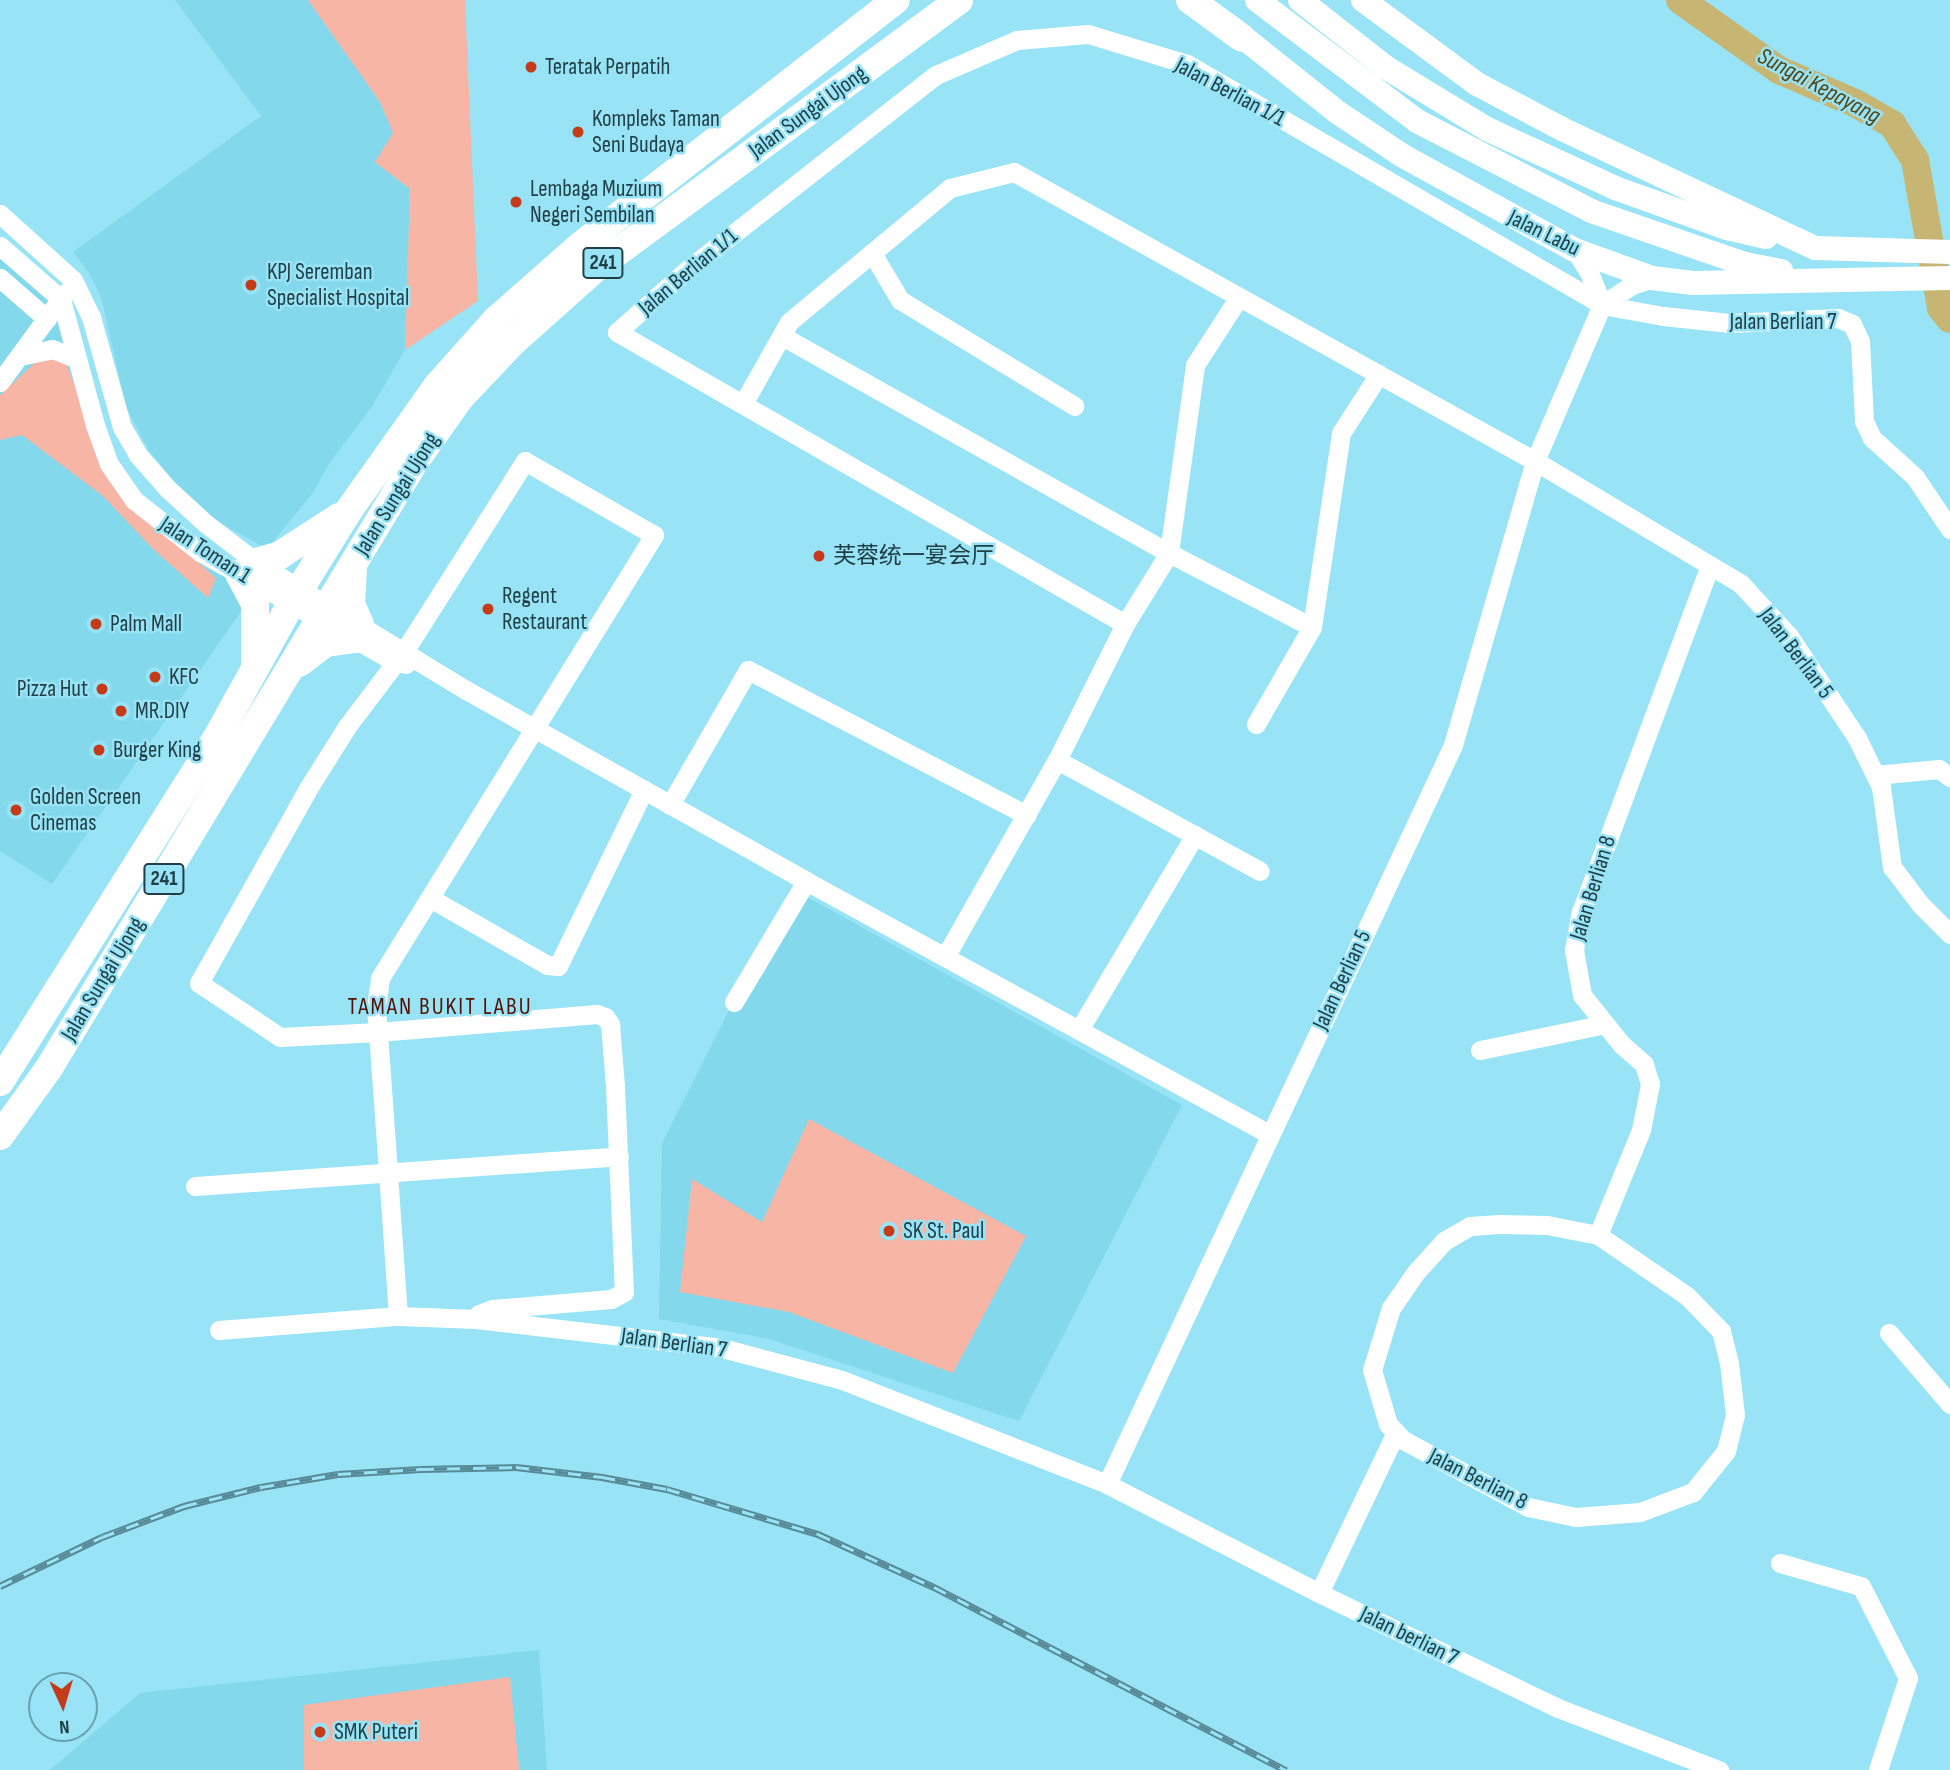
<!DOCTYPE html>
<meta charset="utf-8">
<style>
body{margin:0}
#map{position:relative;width:1950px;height:1770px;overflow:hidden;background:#98e3f5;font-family:"Sofia Sans Condensed","Noto Sans SC",sans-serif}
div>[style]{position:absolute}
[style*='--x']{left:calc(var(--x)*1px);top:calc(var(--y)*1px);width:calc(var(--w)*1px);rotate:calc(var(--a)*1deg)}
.built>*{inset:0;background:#83d8ec}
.green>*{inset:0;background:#f6b5a5}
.river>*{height:28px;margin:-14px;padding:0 14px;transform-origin:14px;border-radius:14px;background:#c7b574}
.minor>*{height:19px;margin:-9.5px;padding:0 9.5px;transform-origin:9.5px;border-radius:9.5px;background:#fff}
.major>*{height:24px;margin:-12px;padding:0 12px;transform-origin:12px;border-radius:12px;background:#fff}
.highway>*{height:28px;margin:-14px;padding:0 14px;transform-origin:14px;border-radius:14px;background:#fff}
.rail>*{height:7px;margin-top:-3.5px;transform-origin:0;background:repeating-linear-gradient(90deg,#98e3f5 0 13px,#578a96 0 26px);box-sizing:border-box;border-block:2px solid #578a96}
.dots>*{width:19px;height:19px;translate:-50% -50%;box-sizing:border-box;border:4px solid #98e3f5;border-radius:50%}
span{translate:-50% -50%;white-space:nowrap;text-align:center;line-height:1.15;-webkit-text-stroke:5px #98e3f5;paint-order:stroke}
.shield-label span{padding:2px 5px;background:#98e3f5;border:2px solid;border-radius:5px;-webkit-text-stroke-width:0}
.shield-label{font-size:21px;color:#203f46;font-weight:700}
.poi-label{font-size:23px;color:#203f46}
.left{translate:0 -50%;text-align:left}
.right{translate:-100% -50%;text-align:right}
.street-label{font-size:23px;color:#203f46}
.water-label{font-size:24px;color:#534613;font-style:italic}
.neighbourhood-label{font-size:24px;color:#541103;letter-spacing:2px}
.north{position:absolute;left:28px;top:1672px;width:70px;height:70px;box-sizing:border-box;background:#98e3f5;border:2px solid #68a1af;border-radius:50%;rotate:176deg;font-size:19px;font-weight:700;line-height:28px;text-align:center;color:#203f46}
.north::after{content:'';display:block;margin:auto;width:24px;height:32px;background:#c53b1a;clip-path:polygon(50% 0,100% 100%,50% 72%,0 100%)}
</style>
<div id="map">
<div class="built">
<i style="clip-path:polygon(175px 0,308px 0,380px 102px,394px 133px,375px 162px,410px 189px,405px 350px,371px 408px,330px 462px,312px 494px,267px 549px,215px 520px,179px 488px,148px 449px,126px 407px,101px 297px,89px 273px,73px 252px,261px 116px)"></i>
<i style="clip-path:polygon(0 250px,30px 277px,61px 317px,115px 492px,253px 594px,52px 884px,0 851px)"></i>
<i style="clip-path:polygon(791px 888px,1182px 1105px,1019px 1421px,766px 1338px,659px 1319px,662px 1143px)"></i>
<i style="clip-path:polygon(539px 1650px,547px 1770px,50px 1770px,140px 1693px)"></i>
</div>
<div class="green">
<i style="clip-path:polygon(308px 0,465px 0,478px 301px,405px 350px,410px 189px,375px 162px,393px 133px,380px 102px)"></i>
<i style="clip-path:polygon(41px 357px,65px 360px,80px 399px,134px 506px,216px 578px,208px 598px,152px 548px,103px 496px,22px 435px,0 440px,0 395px)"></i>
<i style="clip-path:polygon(809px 1119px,1026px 1236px,953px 1373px,789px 1312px,680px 1292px,692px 1179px,762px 1222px)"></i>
<i style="clip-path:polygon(510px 1677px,519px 1770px,304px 1770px,304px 1705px)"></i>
</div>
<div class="river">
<i style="--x:1680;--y:0;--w:121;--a:35.3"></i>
<i style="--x:1779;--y:70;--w:83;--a:23.5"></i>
<i style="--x:1855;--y:103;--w:43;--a:29.6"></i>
<i style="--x:1892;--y:124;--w:43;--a:57.4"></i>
<i style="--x:1915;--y:160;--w:150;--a:80"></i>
<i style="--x:1941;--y:308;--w:14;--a:51"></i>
</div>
<div class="minor">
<i style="--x:0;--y:214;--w:98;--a:42.1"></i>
<i style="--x:73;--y:280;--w:41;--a:64.1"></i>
<i style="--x:91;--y:317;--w:114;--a:74.3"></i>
<i style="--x:122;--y:427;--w:32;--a:60"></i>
<i style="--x:138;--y:455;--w:44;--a:48.7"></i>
<i style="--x:167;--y:488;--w:52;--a:42.6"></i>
<i style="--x:205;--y:523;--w:64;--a:37.4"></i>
<i style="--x:256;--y:562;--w:246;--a:31.4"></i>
<i style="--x:466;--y:690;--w:390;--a:29.3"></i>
<i style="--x:806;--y:881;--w:528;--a:28.65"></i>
<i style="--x:0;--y:246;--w:81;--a:41"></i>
<i style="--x:61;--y:299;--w:131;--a:74.9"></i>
<i style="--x:95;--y:425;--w:41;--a:70.3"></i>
<i style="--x:109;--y:464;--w:44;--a:55.2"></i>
<i style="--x:134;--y:500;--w:84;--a:38.2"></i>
<i style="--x:200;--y:552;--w:224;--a:29.4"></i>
<i style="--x:395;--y:662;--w:11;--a:10"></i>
<i style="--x:1575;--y:250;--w:26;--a:58"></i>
<i style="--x:1589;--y:272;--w:35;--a:68"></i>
<i style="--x:872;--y:253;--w:55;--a:59.2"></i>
<i style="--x:900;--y:300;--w:204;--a:31.3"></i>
<i style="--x:0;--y:278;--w:62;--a:41.1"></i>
<i style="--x:782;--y:336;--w:444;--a:29.3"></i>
<i style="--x:1169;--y:553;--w:161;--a:27.4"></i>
<i style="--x:20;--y:356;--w:33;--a:-12"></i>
<i style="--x:52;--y:349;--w:26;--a:21"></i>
<i style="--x:0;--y:382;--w:110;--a:-53.9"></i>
<i style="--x:744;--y:402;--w:92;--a:-60.6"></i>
<i style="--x:789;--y:322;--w:209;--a:-39.8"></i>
<i style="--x:950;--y:188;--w:66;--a:-14"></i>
<i style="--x:1014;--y:172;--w:596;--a:29.02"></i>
<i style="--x:1535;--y:461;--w:240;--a:30.8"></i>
<i style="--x:1741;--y:584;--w:71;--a:47.3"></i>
<i style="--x:1789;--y:636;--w:123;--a:56.3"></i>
<i style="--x:1857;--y:738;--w:55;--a:63.9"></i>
<i style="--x:1881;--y:787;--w:81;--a:82.2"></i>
<i style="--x:1892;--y:867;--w:48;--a:52.7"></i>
<i style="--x:1921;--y:905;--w:41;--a:45"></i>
<i style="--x:1125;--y:624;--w:586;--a:-150.11"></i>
<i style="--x:617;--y:332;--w:94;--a:-41.5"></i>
<i style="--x:687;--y:270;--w:316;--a:-38.1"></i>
<i style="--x:936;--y:75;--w:88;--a:-23.4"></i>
<i style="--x:1017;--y:40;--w:71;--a:-4.8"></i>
<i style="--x:1088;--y:34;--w:103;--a:16.9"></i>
<i style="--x:1187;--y:64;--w:480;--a:30.1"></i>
<i style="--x:1602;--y:305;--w:62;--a:10.2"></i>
<i style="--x:1663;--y:316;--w:67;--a:6"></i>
<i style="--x:1730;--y:323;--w:108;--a:-2.7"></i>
<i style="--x:1838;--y:318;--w:15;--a:23"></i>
<i style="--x:1852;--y:324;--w:19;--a:65"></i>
<i style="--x:1860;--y:341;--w:80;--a:87.1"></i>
<i style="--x:1864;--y:421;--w:19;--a:65"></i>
<i style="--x:1872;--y:438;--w:58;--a:42.2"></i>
<i style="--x:1915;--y:477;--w:63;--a:56.1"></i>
<i style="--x:1256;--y:724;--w:112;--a:-60"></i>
<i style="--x:1312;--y:627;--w:196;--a:-81.5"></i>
<i style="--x:1341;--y:433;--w:70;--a:-57.2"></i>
<i style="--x:1057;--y:760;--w:231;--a:28.7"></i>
<i style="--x:1875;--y:775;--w:64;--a:-5.4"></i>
<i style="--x:1939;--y:769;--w:14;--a:36"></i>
<i style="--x:670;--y:805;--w:156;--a:-60"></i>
<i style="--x:748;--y:670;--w:314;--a:27.5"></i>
<i style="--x:430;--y:898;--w:135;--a:29.8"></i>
<i style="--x:547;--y:965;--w:11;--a:5"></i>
<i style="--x:558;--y:966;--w:196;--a:-64"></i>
<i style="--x:945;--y:957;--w:227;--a:-60.4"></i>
<i style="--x:1057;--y:760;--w:152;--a:-63.4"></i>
<i style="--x:1125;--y:624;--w:84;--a:-58.2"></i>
<i style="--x:1169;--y:553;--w:190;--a:-82.1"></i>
<i style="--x:1195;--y:365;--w:81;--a:-57.1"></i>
<i style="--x:734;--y:1002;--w:141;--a:-59.2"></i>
<i style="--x:1079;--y:1030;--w:227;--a:-59.3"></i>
<i style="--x:1480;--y:1050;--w:128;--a:-11.7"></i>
<i style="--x:195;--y:1186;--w:425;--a:-4"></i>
<i style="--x:1499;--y:1224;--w:48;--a:1.2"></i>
<i style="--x:1547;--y:1225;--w:52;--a:11.1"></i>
<i style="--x:1598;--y:1235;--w:108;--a:34.4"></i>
<i style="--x:1687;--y:1296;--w:49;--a:45.8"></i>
<i style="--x:1721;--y:1331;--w:33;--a:76"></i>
<i style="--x:1729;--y:1363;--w:52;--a:83.4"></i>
<i style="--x:1735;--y:1415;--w:37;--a:104"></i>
<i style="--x:1726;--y:1451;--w:53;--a:128.8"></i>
<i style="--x:1693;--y:1492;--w:57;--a:159.3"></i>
<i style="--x:1640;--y:1512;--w:64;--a:175.5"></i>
<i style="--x:1576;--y:1517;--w:49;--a:-168.2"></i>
<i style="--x:1528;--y:1507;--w:142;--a:-151.8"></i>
<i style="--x:1403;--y:1440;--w:22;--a:-133"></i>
<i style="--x:1388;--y:1424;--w:56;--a:-106.5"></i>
<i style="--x:1372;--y:1370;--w:65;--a:-73"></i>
<i style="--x:1391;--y:1308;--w:44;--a:-55.2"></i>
<i style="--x:1416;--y:1272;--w:42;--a:-47.9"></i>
<i style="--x:1444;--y:1241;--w:30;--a:-30"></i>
<i style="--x:1470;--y:1226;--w:29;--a:-4"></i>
<i style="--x:1598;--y:1235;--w:113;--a:-67.7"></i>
<i style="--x:1641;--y:1130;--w:47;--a:-78.9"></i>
<i style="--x:1650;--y:1084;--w:21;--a:-107"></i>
<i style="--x:1644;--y:1064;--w:29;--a:-139"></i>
<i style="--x:1622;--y:1045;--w:64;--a:-128.7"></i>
<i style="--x:1582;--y:995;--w:46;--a:-100.1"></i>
<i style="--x:1574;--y:950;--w:39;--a:-80"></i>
<i style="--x:1581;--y:912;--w:370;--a:-69.6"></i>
<i style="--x:398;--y:1316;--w:144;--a:-94"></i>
<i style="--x:388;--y:1172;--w:140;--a:-94.1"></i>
<i style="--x:378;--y:1032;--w:25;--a:-95"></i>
<i style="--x:376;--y:1007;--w:29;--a:-82"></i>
<i style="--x:380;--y:978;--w:521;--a:-58.26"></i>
<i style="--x:654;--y:535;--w:149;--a:-150.2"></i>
<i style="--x:525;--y:461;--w:224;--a:122.4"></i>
<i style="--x:405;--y:650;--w:94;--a:127.2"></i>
<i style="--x:348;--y:725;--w:73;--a:122.2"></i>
<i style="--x:309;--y:787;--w:225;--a:119.3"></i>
<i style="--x:199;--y:983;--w:97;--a:33.7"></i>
<i style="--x:280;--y:1037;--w:98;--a:-2.9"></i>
<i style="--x:378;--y:1032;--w:220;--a:-4.7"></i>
<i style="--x:597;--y:1014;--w:9;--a:21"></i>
<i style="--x:605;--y:1017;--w:9;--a:54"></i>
<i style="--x:610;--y:1024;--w:62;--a:85.4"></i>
<i style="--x:615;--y:1086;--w:206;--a:87.5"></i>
<i style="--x:624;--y:1292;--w:15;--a:152"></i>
<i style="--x:611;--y:1299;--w:119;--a:175.2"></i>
<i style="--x:492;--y:1309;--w:14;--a:159"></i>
<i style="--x:479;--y:1314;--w:6;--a:121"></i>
<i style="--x:219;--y:1330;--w:180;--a:-4.5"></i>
<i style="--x:398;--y:1316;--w:78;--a:2.2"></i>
<i style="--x:476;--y:1319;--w:248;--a:6.7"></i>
<i style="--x:722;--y:1348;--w:124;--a:14.9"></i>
<i style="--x:842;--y:1380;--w:285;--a:21.4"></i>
<i style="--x:1107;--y:1484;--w:238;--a:27.2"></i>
<i style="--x:1319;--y:1593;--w:265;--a:25.7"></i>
<i style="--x:1558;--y:1708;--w:173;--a:21.1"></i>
<i style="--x:1889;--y:1333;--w:94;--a:49.3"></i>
<i style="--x:1107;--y:1484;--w:816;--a:-64.91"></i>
<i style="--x:1453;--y:745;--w:296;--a:-73.9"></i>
<i style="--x:1535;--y:461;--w:170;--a:-66.8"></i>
<i style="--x:1602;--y:305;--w:36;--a:-34"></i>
<i style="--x:1632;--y:285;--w:21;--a:-19"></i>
<i style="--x:1780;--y:1563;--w:84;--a:15.9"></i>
<i style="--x:1861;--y:1586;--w:103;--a:62.9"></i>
<i style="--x:1908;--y:1678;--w:97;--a:108.1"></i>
<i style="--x:1319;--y:1593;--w:178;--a:-64.4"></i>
</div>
<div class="major">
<i style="--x:1257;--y:0;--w:201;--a:37.1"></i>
<i style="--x:1417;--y:121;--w:196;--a:27.3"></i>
<i style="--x:1591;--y:211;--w:163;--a:19"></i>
<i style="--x:1745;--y:264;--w:37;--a:11"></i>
<i style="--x:1300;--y:0;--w:108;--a:38.2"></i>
<i style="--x:1385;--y:67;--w:119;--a:31.3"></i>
<i style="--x:1487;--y:129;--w:141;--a:24.7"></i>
<i style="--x:1615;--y:188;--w:119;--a:19.7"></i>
<i style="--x:1727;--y:228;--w:40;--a:13"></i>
<i style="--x:1363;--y:0;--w:142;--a:36.4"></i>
<i style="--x:1477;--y:84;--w:96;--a:27.9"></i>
<i style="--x:1562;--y:129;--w:280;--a:25.2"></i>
<i style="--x:1815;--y:248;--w:135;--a:1.7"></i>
<i style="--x:1229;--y:26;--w:138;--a:38.5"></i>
<i style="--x:1337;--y:112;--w:79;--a:33.7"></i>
<i style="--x:1403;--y:156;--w:196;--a:28.7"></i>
<i style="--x:1575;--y:250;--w:82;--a:20"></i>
<i style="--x:1652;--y:278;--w:41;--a:7"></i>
<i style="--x:1693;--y:283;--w:257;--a:-1.1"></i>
</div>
<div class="highway">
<i style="--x:1190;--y:0;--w:64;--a:36.2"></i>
<i style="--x:256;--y:562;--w:25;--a:-16"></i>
<i style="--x:280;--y:555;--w:70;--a:-32.8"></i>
<i style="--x:353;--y:568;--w:36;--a:93"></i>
<i style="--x:351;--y:604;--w:22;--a:66"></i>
<i style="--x:239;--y:574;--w:34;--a:62"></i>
<i style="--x:255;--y:604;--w:58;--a:90"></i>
<i style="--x:299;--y:663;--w:34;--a:-37"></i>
<i style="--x:326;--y:643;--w:30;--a:-8"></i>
<i style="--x:0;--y:1082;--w:405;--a:-57.8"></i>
<i style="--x:216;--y:739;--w:157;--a:-61"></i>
<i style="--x:292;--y:602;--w:108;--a:-58.2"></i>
<i style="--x:349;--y:510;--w:152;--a:-54.6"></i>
<i style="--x:437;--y:386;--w:89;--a:-48.2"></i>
<i style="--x:496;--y:320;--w:112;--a:-41.4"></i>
<i style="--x:580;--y:246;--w:400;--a:-37.9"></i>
<i style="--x:0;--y:1136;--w:84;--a:-54.2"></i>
<i style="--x:49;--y:1068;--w:707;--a:-58.9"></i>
<i style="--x:414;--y:463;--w:80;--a:-54.7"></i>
<i style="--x:460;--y:398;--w:77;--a:-46.6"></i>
<i style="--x:513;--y:342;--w:111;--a:-41.7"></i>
<i style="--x:596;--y:268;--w:451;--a:-36.4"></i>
</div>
<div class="rail">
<i style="--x:0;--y:1586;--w:113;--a:-25.7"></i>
<i style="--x:102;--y:1537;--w:88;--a:-20.7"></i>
<i style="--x:184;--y:1506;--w:79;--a:-13.9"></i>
<i style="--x:261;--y:1487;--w:78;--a:-9.6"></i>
<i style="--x:338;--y:1474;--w:83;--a:-3.4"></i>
<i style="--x:421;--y:1469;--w:95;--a:-1.2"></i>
<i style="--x:516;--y:1467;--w:87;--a:6.6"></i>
<i style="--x:602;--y:1477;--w:66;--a:10.5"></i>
<i style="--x:667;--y:1489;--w:158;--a:16.6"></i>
<i style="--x:818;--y:1534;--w:128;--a:24.6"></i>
<i style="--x:934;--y:1587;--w:397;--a:27.5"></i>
</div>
<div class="dots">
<i style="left:531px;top:67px;background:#c53b1a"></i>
<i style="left:578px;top:132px;background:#c53b1a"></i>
<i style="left:516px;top:202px;background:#c53b1a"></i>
<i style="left:251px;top:285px;background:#c53b1a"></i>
<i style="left:819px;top:556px;background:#c53b1a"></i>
<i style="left:488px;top:609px;background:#c53b1a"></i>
<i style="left:96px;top:624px;background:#c53b1a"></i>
<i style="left:155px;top:677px;background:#c53b1a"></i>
<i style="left:102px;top:689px;background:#c53b1a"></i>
<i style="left:121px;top:711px;background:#c53b1a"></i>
<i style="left:99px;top:750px;background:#c53b1a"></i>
<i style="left:16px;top:810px;background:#c53b1a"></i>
<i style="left:889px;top:1231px;background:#c53b1a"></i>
<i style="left:320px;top:1732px;background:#c53b1a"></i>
</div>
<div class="shield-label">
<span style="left:603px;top:263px">241</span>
<span style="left:164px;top:879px">241</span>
</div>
<div class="poi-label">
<span class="left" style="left:545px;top:67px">Teratak Perpatih</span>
<span class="left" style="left:592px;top:132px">Kompleks Taman<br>Seni Budaya</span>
<span class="left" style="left:530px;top:202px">Lembaga Muzium<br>Negeri Sembilan</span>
<span class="left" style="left:267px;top:285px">KPJ Seremban<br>Specialist Hospital</span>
<span class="left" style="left:833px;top:556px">芙蓉统一宴会厅</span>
<span class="left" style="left:502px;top:609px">Regent<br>Restaurant</span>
<span class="left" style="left:110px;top:624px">Palm Mall</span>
<span class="left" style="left:169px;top:677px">KFC</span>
<span class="right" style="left:88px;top:689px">Pizza Hut</span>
<span class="left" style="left:135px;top:711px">MR.DIY</span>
<span class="left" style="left:113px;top:750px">Burger King</span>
<span class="left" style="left:30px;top:810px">Golden Screen<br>Cinemas</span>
<span class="left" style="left:903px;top:1231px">SK St. Paul</span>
<span class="left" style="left:334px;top:1732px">SMK Puteri</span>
</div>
<div class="street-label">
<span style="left:1230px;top:92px;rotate:28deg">Jalan Berlian 1/1</span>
<span style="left:808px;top:112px;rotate:-36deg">Jalan Sungai Ujong</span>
<span style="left:1544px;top:233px;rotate:26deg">Jalan Labu</span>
<span style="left:688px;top:272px;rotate:-40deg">Jalan Berlian 1/1</span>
<span style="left:1783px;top:322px">Jalan Berlian 7</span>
<span style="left:397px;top:494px;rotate:-58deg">Jalan Sungai Ujong</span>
<span style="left:205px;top:550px;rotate:33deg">Jalan Toman 1</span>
<span style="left:1796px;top:653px;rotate:53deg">Jalan Berlian 5</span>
<span style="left:1593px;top:888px;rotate:-73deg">Jalan Berlian 8</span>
<span style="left:103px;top:979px;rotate:-59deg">Jalan Sungai Ujong</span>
<span style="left:1342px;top:980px;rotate:-65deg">Jalan Berlian 5</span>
<span style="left:674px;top:1343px;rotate:8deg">Jalan Berlian 7</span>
<span style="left:1478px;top:1479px;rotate:27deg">Jalan Berlian 8</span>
<span style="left:1409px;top:1636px;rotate:26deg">Jalan berlian 7</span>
</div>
<div class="water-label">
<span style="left:1819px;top:86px;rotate:28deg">Sungai Kepayang</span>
</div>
<div class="neighbourhood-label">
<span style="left:440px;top:1007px">TAMAN BUKIT LABU</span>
</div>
<div class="north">N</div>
</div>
